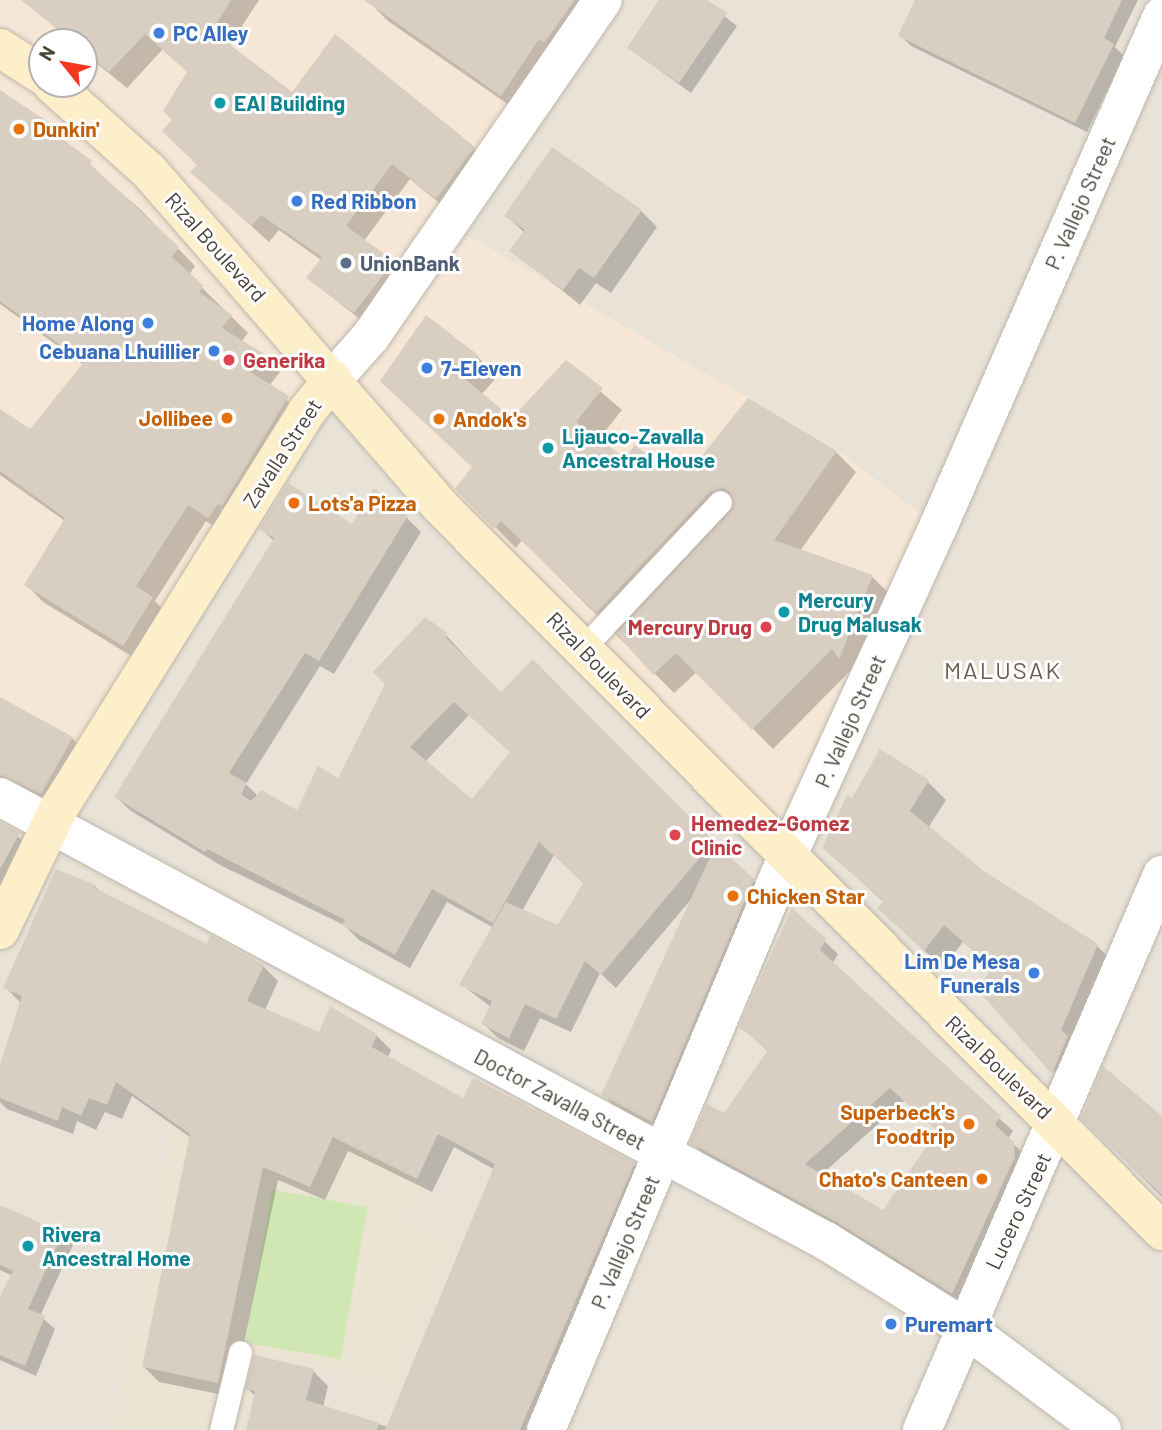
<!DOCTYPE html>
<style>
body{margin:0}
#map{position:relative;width:1162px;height:1430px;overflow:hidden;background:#f4f0e9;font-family:Barlow,sans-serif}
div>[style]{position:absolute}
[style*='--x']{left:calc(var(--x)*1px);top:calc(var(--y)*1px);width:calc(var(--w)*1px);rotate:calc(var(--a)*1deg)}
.residential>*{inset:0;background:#e8e2d7}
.commercial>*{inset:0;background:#f5e6d5}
.education>*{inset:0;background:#ece4d3}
.green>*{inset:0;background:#d1e7b3;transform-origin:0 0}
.shadow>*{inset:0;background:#0003}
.building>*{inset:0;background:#d8cec1}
.roads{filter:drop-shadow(0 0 2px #bfb7ab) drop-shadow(0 0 2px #bfb7ab)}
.service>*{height:23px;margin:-11.5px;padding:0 11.5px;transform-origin:11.5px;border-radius:11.5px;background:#fff}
.minor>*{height:38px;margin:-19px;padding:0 19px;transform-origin:19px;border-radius:19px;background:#fff}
.secondary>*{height:38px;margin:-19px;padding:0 19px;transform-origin:19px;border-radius:19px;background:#fdefca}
.dots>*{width:19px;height:19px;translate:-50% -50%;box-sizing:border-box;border:4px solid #fff;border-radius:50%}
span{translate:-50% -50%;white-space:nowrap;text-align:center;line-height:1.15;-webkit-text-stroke:6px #fff;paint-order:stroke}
.shop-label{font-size:21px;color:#366cbe;font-weight:700}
.left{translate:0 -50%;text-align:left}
.right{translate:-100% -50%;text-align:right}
.culture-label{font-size:21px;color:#0d838f;font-weight:700}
.food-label{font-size:21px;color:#c56008;font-weight:700}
.street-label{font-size:21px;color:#474137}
.service-label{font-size:21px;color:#4e5e75;font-weight:700}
.health-label{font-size:21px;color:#be3a42;font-weight:700}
.quarter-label{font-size:24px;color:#6a5e4f;letter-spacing:2px}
.north{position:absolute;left:28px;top:28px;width:70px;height:70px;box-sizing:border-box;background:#fff;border:2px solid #b5b3af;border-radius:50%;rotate:301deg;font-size:19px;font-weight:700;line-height:28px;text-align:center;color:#474137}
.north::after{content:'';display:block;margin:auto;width:24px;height:32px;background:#f43820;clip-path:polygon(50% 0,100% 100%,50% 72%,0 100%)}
</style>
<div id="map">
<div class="residential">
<i style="clip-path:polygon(603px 0,1162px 0,1162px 1430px,0 1430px,0 797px,333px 379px,938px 527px,834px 448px,446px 223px)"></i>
</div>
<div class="commercial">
<i style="clip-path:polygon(evenodd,0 0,604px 0,446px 223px,834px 448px,938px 527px,786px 859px,333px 380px,49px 825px,0 797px,0 0,42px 42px,84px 42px,84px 84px,42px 84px,42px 42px)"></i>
</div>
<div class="education">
<i style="clip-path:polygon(173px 1125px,310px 1186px,333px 1137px,423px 1182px,403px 1222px,452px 1243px,394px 1386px,258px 1352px,242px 1430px,114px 1430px)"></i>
</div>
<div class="green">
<i style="left:272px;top:1190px;width:97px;height:155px;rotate:10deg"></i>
</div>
<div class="shadow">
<i style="clip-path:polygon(29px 0,259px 0,229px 46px,292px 95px,473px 148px,490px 165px,454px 215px,410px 179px,364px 241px,410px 279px,371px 328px,308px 278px,321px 260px,279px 230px,269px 242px,210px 189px,174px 120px,189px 73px,163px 49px,127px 88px,84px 53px,84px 42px,71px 42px)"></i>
<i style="clip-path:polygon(374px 0,602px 0,519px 112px,388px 21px,371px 4px)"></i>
<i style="clip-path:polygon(661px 0,704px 0,737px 26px,691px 93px,629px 48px)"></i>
<i style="clip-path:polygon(917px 0,1138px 0,1115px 47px,1124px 56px,1087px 132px,911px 46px,900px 35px)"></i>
<i style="clip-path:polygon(0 92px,54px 128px,69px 148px,142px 211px,195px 266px,189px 275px,248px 333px,241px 342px,280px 372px,269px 386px,305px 415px,226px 534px,206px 521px,155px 601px,169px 616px,141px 662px,43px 602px,26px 584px,65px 521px,0 475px,0 411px,30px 432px,84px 365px,0 304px)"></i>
<i style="clip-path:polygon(641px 211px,657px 227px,611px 293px,596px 283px,580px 305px,512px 250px,525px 233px,506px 216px)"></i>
<i style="clip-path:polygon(477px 356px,497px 377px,481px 395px,512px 420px,566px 362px,622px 410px,598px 440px,625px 460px,667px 472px,836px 452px,856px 472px,800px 551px,872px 577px,893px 597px,852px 669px,773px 749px,697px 672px,674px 693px,522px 540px,516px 548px,458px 489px,474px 468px,402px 401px)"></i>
<i style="clip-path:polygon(evenodd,407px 518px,421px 532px,334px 674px,320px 666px,246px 784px,258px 796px,297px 813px,338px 780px,445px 634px,501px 695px,533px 661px,766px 894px,665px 1134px,617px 1108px,604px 1095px,693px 897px,616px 988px,600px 973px,571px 1032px,540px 1018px,524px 1051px,498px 1038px,483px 1023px,491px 1007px,462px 985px,494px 928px,447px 902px,410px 968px,359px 940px,344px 925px,220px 865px,131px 811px,116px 797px,274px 541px,261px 529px,353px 526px,407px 518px,469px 715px,512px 753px,472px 801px,425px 762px,469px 715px,407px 518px,554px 855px,585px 883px,559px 928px,522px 911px,554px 855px)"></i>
<i style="clip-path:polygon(0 699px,72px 738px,91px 757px,60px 812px,0 805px)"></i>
<i style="clip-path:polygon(881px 751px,928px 782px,946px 800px,928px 828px,983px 873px,1097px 946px,1115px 964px,1071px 1090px,980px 990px,994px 968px,963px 942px,943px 968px,898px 926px,885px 903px,824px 848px)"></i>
<i style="clip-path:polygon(0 822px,38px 853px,0 922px)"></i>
<i style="clip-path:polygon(95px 886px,104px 895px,208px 947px,263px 966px,278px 981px,265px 1010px,320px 1034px,376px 1035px,391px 1050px,388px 1058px,463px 1100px,633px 1164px,649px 1179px,541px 1430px,254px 1430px,255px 1396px,247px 1388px,313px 1371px,328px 1386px,323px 1407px,388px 1427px,495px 1170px,454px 1147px,432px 1192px,348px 1151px,325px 1200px,278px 1180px,233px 1397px,159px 1382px,144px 1367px,191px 1138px,132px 1096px,122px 1119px,105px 1112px,96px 1130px,77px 1121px,73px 1134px,7px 1109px,0 1102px,0 1070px,20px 1002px,5px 987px)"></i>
<i style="clip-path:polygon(evenodd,792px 911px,838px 954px,832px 964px,1013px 1131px,1008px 1139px,1027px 1157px,966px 1306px,706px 1156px,692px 1143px,725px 1115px,769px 1052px,741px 1027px,792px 911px,905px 1100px,939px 1132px,883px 1213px,821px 1175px,905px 1100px)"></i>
<i style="clip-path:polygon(1083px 1118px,1162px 1119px,1162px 1197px)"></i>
<i style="clip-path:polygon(0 1206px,62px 1234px,73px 1245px,40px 1316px,55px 1329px,36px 1376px,0 1360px,0 1306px,13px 1276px,0 1270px)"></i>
</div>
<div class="building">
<i style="clip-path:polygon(21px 0,231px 0,212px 31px,292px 92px,335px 34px,475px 147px,436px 199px,392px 164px,346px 226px,394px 261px,354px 313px,306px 278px,322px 257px,261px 215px,251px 226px,190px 172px,197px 165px,162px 131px,172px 120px,163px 111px,187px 72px,145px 34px,109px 72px,84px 51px,84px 42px,73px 42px)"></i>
<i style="clip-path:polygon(364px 0,575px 0,544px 43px,539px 39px,501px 96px)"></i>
<i style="clip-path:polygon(659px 0,707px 0,727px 13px,679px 83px,627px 48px)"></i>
<i style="clip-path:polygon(915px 0,1122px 0,1104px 38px,1114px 44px,1075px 123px,898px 36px)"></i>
<i style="clip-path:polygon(0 90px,48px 122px,48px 128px,92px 161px,90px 164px,179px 247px,172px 257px,204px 286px,199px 292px,232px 315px,222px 328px,264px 354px,250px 372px,289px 396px,222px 506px,218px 504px,208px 518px,188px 505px,136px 586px,153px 597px,123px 646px,24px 585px,65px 518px,0 471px,0 409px,30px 429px,84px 362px,0 301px)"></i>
<i style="clip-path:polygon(552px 147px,642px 210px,594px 278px,579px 268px,563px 290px,509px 251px,525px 230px,504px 216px)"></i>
<i style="clip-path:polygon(426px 315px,478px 355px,460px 375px,512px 418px,566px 360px,603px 388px,576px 422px,625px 458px,635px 445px,666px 470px,680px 453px,694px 466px,748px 398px,837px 451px,774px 540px,873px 575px,839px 659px,832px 649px,752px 730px,676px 653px,653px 675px,616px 633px,730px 512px,734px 505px,730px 492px,723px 488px,710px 492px,596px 613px,501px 521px,494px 529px,455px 489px,472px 467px,380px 381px)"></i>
<i style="clip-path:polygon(evenodd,288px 483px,352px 524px,374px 488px,408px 516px,319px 661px,305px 653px,229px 773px,247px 783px,241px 794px,251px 801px,261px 790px,297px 810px,318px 766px,338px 778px,385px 684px,373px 672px,425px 617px,447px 633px,446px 638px,501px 692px,533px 659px,713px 842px,601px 975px,585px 961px,556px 1019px,525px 1004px,509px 1038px,481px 1024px,492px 1001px,459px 985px,506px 902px,558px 925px,583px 883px,539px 842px,493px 923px,432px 889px,395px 955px,342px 925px,345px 920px,207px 849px,205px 852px,114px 797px,274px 538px,259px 529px,288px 483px,454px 702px,510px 752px,472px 799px,410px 747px,454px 702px)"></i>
<i style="clip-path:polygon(0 697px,73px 737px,41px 794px,0 775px)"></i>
<i style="clip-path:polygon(880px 749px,929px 780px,910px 811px,984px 871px,1098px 944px,1061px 1030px,1068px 1036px,1052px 1074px,978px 990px,992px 967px,944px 925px,924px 951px,877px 908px,884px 901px,822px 848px,847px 795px,852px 798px)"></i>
<i style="clip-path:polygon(0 822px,20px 833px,0 869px)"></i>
<i style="clip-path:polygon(716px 844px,754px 879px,652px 1122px,601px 1095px)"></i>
<i style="clip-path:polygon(56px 869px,96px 885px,95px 888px,207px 944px,210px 935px,264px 965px,247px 1001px,319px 1032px,330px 1006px,377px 1034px,372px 1047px,463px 1098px,473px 1078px,635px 1163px,520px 1430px,385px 1430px,495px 1164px,438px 1134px,417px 1179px,333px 1137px,310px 1187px,263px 1167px,218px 1383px,142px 1367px,190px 1134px,116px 1082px,107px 1105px,89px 1098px,81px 1116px,62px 1107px,58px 1121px,0 1098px,0 1065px,22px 996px,3px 988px)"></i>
<i style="clip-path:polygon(evenodd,792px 908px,826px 939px,820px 950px,1001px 1116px,995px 1125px,1014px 1142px,1015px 1157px,952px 1294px,836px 1222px,690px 1143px,707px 1104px,724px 1113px,768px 1050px,739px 1027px,792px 908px,890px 1088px,937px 1131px,883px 1210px,805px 1164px,890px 1088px)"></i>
<i style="clip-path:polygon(1103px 1066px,1162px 1116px,1162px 1195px,1081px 1119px)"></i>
<i style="clip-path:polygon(0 1205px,63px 1233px,28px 1309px,45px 1316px,25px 1366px,0 1355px,0 1296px,13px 1271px,0 1265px)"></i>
<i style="clip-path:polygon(254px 1355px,314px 1369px,306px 1400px,379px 1423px,377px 1430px,246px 1430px,255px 1391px,245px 1389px)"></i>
</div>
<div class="roads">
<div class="service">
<i style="--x:583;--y:648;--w:200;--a:-46.8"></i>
<i style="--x:221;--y:1430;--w:80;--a:-76.3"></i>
</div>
<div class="minor">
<i style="--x:333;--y:379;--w:57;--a:-48.5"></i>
<i style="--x:371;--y:336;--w:408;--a:-55.4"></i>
<i style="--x:0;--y:797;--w:938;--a:28.26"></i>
<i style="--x:826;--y:1241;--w:163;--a:31.9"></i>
<i style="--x:964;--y:1327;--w:172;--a:36.7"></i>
<i style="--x:546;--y:1430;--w:619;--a:-67.2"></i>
<i style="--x:786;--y:859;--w:365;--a:-65.4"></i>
<i style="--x:938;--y:527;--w:558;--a:-66.33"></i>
<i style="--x:922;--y:1430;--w:605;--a:-66.61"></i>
</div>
<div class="secondary">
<i style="--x:0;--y:48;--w:50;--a:32.7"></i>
<i style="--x:52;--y:84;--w:130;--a:41.9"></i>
<i style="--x:149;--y:171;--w:445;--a:49"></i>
<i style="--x:441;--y:507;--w:1022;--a:45.12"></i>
<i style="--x:0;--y:930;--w:136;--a:-64.2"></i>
<i style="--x:59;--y:808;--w:468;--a:-58"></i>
<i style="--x:307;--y:411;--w:41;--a:-50.9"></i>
</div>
</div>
<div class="dots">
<i style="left:159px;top:33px;background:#3f7fe0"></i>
<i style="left:220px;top:103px;background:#0f9aa8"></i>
<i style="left:19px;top:129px;background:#e8710a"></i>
<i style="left:297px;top:201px;background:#3f7fe0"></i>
<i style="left:346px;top:263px;background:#5c6f8a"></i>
<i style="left:148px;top:323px;background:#3f7fe0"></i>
<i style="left:214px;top:351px;background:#3f7fe0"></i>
<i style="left:229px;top:360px;background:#e0444e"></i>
<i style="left:427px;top:368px;background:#3f7fe0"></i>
<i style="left:227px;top:418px;background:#e8710a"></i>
<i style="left:439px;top:419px;background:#e8710a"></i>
<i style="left:548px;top:448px;background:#0f9aa8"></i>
<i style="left:294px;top:503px;background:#e8710a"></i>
<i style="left:784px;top:612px;background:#0f9aa8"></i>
<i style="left:766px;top:627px;background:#e0444e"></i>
<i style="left:675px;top:835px;background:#e0444e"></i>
<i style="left:733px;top:896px;background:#e8710a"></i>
<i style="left:1034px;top:973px;background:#3f7fe0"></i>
<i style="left:969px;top:1124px;background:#e8710a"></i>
<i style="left:982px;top:1179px;background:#e8710a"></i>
<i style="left:28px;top:1246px;background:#0f9aa8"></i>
<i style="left:891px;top:1324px;background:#3f7fe0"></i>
</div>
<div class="shop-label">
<span class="left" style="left:173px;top:33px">PC Alley</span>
<span class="left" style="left:311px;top:201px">Red Ribbon</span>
<span class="right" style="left:134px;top:323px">Home Along</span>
<span class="right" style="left:200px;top:351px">Cebuana Lhuillier</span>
<span class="left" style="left:441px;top:368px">7-Eleven</span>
<span class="right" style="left:1020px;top:973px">Lim De Mesa<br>Funerals</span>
<span class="left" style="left:905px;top:1324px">Puremart</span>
</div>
<div class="culture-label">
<span class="left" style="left:234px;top:103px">EAI Building</span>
<span class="left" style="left:562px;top:448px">Lijauco-Zavalla<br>Ancestral House</span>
<span class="left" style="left:798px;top:612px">Mercury<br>Drug Malusak</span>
<span class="left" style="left:42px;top:1246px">Rivera<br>Ancestral Home</span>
</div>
<div class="food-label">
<span class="left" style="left:33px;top:129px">Dunkin'</span>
<span class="right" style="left:213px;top:418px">Jollibee</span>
<span class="left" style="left:453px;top:419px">Andok's</span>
<span class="left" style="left:308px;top:503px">Lots'a Pizza</span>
<span class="left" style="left:747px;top:896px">Chicken Star</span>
<span class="right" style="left:955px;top:1124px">Superbeck's<br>Foodtrip</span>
<span class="right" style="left:968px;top:1179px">Chato's Canteen</span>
</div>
<div class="street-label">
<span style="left:1080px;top:203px;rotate:-66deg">P. Vallejo Street</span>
<span style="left:216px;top:247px;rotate:48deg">Rizal Boulevard</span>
<span style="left:282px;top:453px;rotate:-57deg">Zavalla Street</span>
<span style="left:599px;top:665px;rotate:46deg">Rizal Boulevard</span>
<span style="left:850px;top:721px;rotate:-66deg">P. Vallejo Street</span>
<span style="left:999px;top:1067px;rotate:44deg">Rizal Boulevard</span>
<span style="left:560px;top:1099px;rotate:28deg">Doctor Zavalla Street</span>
<span style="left:1018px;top:1211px;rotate:-65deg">Lucero Street</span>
<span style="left:625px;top:1242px;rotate:-67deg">P. Vallejo Street</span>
</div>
<div class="service-label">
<span class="left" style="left:360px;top:263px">UnionBank</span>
</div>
<div class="health-label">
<span class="left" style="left:243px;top:360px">Generika</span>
<span class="right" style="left:752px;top:627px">Mercury Drug</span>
<span class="left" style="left:691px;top:835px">Hemedez-Gomez<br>Clinic</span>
</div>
<div class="quarter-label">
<span style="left:1003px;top:670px">MALUSAK</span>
</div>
<div class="north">N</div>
</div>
